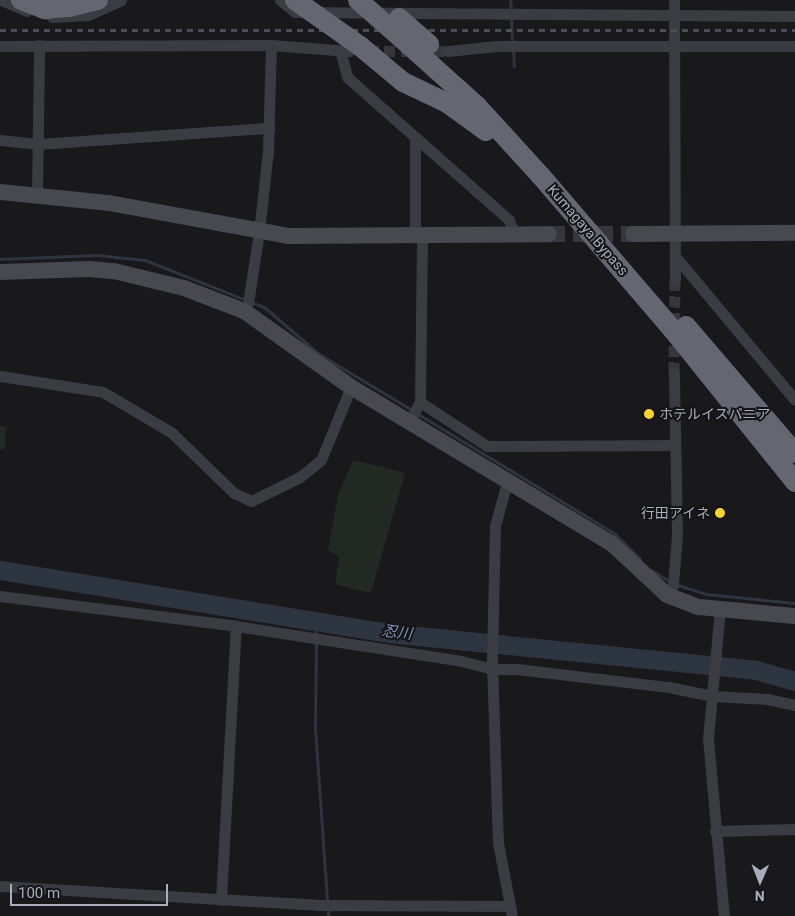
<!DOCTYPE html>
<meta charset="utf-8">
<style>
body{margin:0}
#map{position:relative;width:795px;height:916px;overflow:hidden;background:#19181b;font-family:Roboto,"Noto Sans JP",sans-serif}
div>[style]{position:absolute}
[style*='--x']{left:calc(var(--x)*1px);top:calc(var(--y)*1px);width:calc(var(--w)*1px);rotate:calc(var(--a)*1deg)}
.green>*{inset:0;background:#202922}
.stream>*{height:3px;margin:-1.5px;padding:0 1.5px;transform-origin:1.5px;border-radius:1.5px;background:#2d3540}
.river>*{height:19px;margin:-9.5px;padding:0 9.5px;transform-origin:9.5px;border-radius:9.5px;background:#2d3540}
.street-tunnel>*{height:11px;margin-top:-5.5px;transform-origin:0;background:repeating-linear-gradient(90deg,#36363b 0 11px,transparent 0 16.5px)}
.secondary-tunnel>*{height:16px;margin-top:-8px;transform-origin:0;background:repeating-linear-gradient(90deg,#36363b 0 16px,transparent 0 24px)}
.street>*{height:11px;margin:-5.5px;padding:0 5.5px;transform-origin:5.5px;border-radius:5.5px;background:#3b3b42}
.secondary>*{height:16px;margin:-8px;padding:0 8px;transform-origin:8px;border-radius:8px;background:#474850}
.highway>*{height:20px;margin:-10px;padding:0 10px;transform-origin:10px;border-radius:10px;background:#656671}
.rail>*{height:3px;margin-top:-1.5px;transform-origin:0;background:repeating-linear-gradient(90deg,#4c4d55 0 6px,transparent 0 11px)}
.highway-bridge>*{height:20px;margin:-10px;padding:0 10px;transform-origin:10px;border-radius:10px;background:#656671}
.dots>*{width:14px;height:14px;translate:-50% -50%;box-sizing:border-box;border:2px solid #141316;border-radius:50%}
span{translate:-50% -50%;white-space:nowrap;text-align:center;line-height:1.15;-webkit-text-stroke:4px #141316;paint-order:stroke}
.street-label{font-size:14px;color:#aaadbb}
.poi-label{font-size:14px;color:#aaadbb}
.left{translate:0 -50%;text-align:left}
.right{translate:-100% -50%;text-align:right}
.water-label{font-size:15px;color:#7f96b8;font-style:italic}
.north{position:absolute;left:735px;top:856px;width:50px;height:50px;-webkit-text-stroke:4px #141316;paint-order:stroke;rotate:181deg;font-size:14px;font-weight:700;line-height:20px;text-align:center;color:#aaadbb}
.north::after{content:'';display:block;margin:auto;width:18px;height:22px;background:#aaadbb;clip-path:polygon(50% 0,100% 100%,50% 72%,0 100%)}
.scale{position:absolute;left:10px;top:884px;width:158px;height:22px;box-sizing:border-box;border:2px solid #aaadbb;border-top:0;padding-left:6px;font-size:15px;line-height:18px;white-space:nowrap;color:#aaadbb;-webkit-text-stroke:4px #141316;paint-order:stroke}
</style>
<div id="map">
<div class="green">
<i style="clip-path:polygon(0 426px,6px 427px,5px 450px,0 449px)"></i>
<i style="clip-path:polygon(353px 460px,405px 473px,371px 593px,335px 584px,339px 557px,328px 550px,338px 494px)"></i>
</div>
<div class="stream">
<i style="--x:510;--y:0;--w:10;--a:84"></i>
<i style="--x:511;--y:17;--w:26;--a:88"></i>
<i style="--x:513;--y:49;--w:17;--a:87"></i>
<i style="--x:0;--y:259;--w:97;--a:-2.4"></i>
<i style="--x:97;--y:255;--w:48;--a:5.9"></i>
<i style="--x:145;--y:260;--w:128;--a:21.6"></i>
<i style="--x:264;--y:307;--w:72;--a:40.5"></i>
<i style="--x:319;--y:354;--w:109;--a:31.1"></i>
<i style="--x:418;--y:414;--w:231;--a:31.3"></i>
<i style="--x:615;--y:534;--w:35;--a:45"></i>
<i style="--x:651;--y:570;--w:21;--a:31"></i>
<i style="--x:675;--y:584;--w:33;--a:18"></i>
<i style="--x:706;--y:594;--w:89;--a:5.8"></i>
<i style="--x:316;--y:636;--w:15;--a:-90"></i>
<i style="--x:316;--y:642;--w:86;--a:90.7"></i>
<i style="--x:315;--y:728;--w:188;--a:86"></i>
</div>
<div class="river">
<i style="--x:0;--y:570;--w:393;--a:9.2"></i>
<i style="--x:388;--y:633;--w:370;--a:5.7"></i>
<i style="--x:756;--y:670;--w:41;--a:15.8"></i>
</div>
<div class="street-tunnel">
<i style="--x:368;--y:51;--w:80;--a:0"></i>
<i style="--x:674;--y:373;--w:94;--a:-89.4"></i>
</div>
<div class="secondary-tunnel">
<i style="--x:549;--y:234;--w:84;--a:0"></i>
</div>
<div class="street">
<i style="--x:1;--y:0;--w:28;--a:23"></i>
<i style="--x:280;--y:0;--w:19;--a:39"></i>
<i style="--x:295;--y:12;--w:500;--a:0.46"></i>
<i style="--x:674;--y:0;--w:279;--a:89.8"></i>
<i style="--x:52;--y:17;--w:36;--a:-3"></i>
<i style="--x:88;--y:15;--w:36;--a:-24"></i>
<i style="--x:0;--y:46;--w:271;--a:-0.2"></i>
<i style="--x:271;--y:45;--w:78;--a:4.4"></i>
<i style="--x:340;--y:50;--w:28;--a:75"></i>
<i style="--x:347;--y:77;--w:216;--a:41.4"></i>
<i style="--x:509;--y:220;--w:15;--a:70"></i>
<i style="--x:448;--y:51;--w:49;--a:-5.8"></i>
<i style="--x:497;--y:46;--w:298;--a:0"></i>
<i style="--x:415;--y:137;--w:97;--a:90"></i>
<i style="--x:0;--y:140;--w:38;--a:6"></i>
<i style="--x:38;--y:144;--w:232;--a:-4"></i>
<i style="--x:37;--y:195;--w:150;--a:-89.2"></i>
<i style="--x:675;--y:256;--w:187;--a:50.2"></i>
<i style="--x:244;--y:311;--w:9;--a:-63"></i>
<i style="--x:248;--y:303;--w:72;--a:-81.2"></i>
<i style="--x:259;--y:232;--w:81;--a:-83.7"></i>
<i style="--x:268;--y:151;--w:106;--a:-88.4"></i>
<i style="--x:0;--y:376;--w:104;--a:8.8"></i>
<i style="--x:103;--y:392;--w:80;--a:30.7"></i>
<i style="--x:172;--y:433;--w:86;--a:44.1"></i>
<i style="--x:234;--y:493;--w:19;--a:25"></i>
<i style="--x:251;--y:501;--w:55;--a:-26.1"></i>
<i style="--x:300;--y:477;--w:27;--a:-39"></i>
<i style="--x:321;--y:460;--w:79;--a:-67.7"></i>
<i style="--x:420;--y:402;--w:168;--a:-89.3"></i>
<i style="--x:410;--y:420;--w:21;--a:-61"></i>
<i style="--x:420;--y:402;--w:80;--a:33.3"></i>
<i style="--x:487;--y:446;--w:188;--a:-0.3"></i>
<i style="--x:507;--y:482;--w:46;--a:105.3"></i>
<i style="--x:495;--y:526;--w:137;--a:91.3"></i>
<i style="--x:492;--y:663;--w:180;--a:88.1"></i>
<i style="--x:498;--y:843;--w:74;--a:79.1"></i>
<i style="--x:667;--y:595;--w:12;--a:-59"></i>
<i style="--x:673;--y:585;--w:51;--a:-85.5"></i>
<i style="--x:677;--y:534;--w:161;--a:-91.1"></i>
<i style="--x:0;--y:596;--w:238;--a:7.2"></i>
<i style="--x:236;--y:626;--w:228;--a:8.8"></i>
<i style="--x:461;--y:661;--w:32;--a:14"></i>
<i style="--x:492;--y:669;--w:25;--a:0"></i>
<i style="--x:517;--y:669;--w:153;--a:6.8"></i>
<i style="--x:669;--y:687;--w:44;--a:11.8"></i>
<i style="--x:712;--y:696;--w:55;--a:3.1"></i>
<i style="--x:767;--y:699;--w:29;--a:12"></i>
<i style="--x:720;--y:609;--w:130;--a:95.3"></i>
<i style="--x:708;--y:738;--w:179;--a:84.9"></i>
<i style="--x:715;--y:831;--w:80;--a:-1.4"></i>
<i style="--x:0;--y:886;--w:318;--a:3.4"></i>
<i style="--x:317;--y:905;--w:193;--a:0.3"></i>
<i style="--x:221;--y:900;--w:274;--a:-86.9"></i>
</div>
<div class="secondary">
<i style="--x:0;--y:192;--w:110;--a:5.8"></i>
<i style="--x:109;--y:203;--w:182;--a:10.4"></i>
<i style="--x:288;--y:236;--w:261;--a:-0.4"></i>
<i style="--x:633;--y:234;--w:162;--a:-0.4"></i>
<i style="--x:0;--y:272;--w:89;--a:-1.9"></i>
<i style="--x:89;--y:269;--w:25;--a:5"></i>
<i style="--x:114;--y:271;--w:72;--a:13.7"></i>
<i style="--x:184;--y:288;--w:64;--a:21"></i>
<i style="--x:244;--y:311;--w:131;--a:35.4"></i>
<i style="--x:351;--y:387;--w:303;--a:31"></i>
<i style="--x:611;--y:543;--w:76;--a:42.9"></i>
<i style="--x:667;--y:595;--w:34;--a:21"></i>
<i style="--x:699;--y:607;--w:96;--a:5.4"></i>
</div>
<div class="highway">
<i style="--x:21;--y:0;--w:26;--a:21"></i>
<i style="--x:45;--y:9;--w:24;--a:-5"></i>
<i style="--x:69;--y:7;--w:30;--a:-14"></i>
<i style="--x:409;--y:45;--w:91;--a:41.9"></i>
<i style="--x:477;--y:106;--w:95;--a:47.6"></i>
<i style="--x:541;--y:176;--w:203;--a:49.4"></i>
<i style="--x:673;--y:330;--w:195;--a:51.2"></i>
<i style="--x:360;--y:46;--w:56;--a:39.9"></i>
<i style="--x:403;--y:82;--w:49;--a:25.5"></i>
<i style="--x:447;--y:103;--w:48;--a:35.7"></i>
<i style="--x:686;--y:326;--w:167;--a:49.4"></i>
</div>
<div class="rail">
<i style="--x:0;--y:30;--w:795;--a:0"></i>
</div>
<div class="highway-bridge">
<i style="--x:295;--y:0;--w:80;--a:35.3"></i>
<i style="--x:358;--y:0;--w:68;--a:41.4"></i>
<i style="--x:399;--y:18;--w:40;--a:41"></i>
</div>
<div class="dots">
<i style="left:649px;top:414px;background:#fed32d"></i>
<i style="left:720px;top:513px;background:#fed32d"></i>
</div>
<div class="street-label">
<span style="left:588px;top:230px;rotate:49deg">Kumagaya Bypass</span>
</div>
<div class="poi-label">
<span class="left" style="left:659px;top:414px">ホテルイスパニア</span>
<span class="right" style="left:710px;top:513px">行田アイネ</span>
</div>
<div class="water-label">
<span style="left:397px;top:633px;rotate:7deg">忍川</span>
</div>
<div class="north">N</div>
<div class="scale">100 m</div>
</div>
